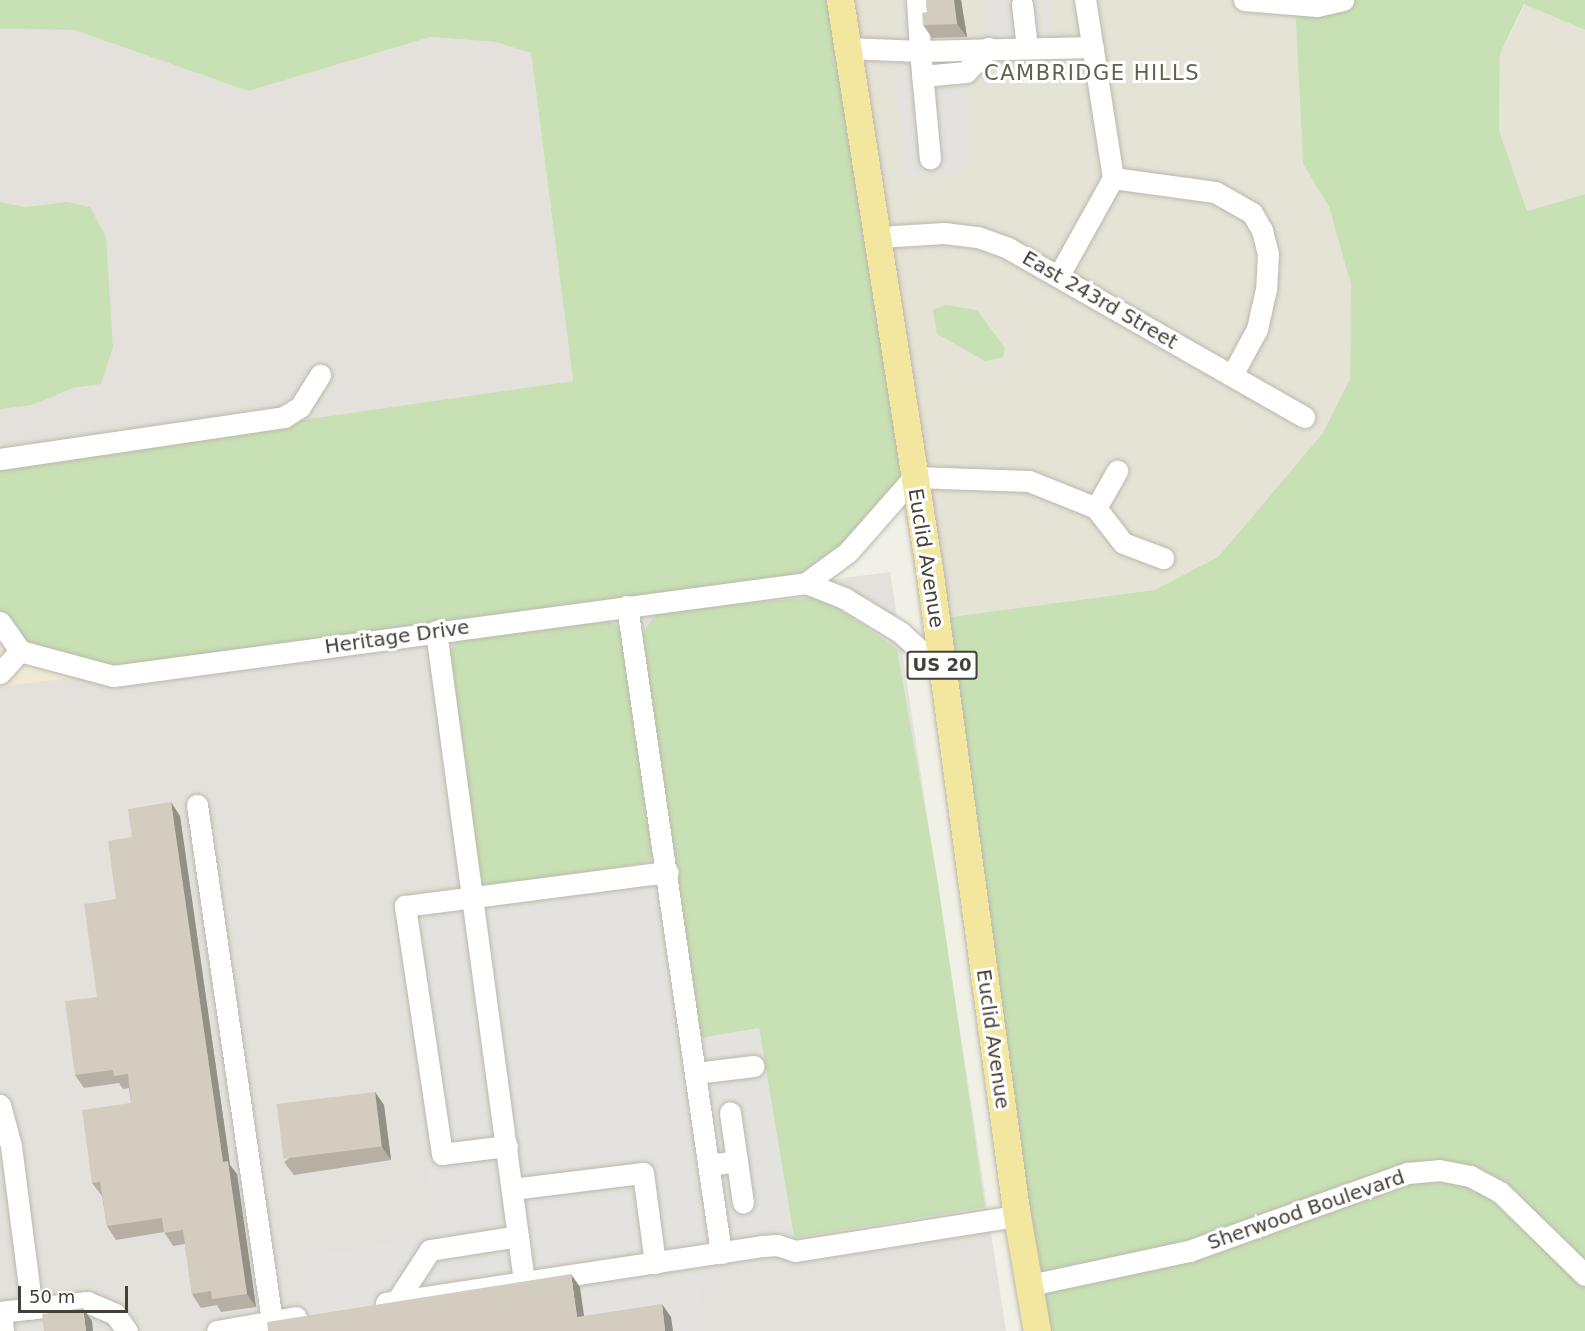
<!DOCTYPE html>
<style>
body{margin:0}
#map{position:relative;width:1585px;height:1331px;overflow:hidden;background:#f1f0e7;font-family:"DejaVu Sans",sans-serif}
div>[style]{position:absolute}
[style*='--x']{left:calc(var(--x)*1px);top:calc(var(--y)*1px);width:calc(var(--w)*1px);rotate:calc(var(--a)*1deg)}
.residential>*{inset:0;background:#e5e2d6}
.commercial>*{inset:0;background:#f1e9d4}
.industrial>*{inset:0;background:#e4e1dc}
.green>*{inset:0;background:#c7e1b4}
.parking>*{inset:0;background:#e3e2de;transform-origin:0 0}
.roads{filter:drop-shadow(0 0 2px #bcb8ab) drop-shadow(0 0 2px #bcb8ab)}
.minor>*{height:21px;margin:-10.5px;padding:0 10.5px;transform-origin:10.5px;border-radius:10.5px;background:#fff}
.major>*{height:27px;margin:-13.5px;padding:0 13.5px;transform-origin:13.5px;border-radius:13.5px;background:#f3e69f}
.wall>*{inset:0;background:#b5b0a3}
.shaded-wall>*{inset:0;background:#939085}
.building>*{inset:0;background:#d2cdbe;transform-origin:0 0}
span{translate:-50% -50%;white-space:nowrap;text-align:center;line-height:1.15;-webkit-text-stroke:6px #fff;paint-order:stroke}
.shield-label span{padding:2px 4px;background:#fff;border:2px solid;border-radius:4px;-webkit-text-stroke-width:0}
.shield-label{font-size:18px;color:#444037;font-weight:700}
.street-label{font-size:20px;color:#444037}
.neighbourhood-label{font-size:21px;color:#655f4f;letter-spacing:1.5px}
.scale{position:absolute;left:18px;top:1286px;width:110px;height:27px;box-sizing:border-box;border:3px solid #444037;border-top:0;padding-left:8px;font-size:18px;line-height:21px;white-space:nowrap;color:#444037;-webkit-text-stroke:4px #fff;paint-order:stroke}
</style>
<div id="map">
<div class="residential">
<i style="clip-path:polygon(840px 0,1244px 0,1295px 4px,1303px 164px,1329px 207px,1351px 285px,1350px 379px,1323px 433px,1218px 557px,1154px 590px,936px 619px)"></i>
<i style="clip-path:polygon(1525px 4px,1585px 30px,1585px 194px,1527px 211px,1499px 130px,1500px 54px)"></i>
</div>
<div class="commercial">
<i style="clip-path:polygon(0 622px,113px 676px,0 690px)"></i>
</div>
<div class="industrial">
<i style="clip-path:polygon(0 29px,74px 30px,248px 91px,431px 37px,495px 42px,531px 53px,573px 381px,0 463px)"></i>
<i style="clip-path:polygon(890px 572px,1006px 1331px,0 1331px,0 687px)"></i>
</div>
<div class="green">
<i style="clip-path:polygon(0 0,840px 0,914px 477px,806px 583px,113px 676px,20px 651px,0 622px,0 463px,573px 381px,531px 53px,495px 42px,431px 37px,248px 91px,74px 30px,0 29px)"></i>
<i style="clip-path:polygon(1245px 0,1585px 0,1585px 30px,1524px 4px,1500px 54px,1499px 130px,1527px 211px,1585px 194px,1585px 1331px,1037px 1331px,936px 619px,1154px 590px,1218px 557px,1323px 433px,1350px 379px,1351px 285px,1329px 207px,1303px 164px,1295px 5px)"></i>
<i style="clip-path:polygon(0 202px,25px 207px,67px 202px,90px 207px,106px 237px,113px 347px,101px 384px,73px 388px,32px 405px,0 409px)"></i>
<i style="clip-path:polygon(946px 305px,977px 310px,1005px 348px,1003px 357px,985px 361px,937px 334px,933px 310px)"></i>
<i style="clip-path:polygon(822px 597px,897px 649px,937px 877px,985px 1207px,794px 1238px,759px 1028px,700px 1038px,642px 634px,656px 614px,674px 609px)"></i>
<i style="clip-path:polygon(606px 620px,616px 625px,624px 638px,653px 856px,645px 863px,479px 888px,445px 660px,456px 642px,468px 637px)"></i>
</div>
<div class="parking">
<i style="clip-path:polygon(901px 0,931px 0,919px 39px,903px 40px)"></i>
<i style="left:986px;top:0;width:66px;height:48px"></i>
<i style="clip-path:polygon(921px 59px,922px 76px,966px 72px,969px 169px,905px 177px,893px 63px)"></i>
<i style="clip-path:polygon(674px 859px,700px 1038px,759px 1028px,797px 1255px,697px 1268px,705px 1331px,673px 1331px,670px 1317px,586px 1330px,580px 1284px,285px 1328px,285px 1307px,306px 1301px,304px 1258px,436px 1235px,389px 901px)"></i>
</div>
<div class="roads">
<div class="minor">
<i style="--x:917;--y:0;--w:51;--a:86.6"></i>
<i style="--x:920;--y:51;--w:173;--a:-1.3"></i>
<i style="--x:1244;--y:0;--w:73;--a:4.7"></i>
<i style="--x:1317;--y:6;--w:27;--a:-13"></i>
<i style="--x:1022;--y:4;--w:44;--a:83.5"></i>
<i style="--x:847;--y:48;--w:73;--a:2.4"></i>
<i style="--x:920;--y:51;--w:108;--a:84.7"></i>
<i style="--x:922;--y:76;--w:44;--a:-5.2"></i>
<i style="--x:966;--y:72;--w:33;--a:-47"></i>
<i style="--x:1113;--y:178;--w:103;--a:7.8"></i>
<i style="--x:1215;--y:192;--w:43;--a:29.6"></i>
<i style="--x:1252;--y:213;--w:20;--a:60"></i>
<i style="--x:1262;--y:230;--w:25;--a:76"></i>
<i style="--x:1268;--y:254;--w:35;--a:93"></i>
<i style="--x:1266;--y:289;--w:41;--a:102.7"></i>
<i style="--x:1257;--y:329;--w:52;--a:118.5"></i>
<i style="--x:879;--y:237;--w:65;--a:-3.5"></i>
<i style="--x:944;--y:233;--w:34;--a:7"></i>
<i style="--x:978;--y:237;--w:32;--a:20"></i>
<i style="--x:1008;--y:248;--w:341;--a:29.7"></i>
<i style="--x:1059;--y:275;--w:111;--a:-60.9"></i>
<i style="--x:1113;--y:178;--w:180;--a:-98.9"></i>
<i style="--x:0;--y:459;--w:287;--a:-8.4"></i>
<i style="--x:284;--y:417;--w:19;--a:-32"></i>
<i style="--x:300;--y:407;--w:38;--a:-58"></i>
<i style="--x:1096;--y:508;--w:43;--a:-60.4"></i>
<i style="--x:806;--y:583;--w:52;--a:-36.4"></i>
<i style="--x:848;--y:552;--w:100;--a:-48.7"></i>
<i style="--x:914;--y:477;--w:115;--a:2"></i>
<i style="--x:1029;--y:481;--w:72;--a:21.9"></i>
<i style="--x:1096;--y:508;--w:44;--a:52.4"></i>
<i style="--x:1123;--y:543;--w:43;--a:20.6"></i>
<i style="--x:627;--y:606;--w:654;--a:81.73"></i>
<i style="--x:0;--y:622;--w:35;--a:55"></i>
<i style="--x:436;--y:631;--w:656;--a:82.29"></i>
<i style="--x:0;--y:673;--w:30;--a:-48"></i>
<i style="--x:20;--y:651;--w:96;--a:15"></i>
<i style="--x:113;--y:676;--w:699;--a:-7.64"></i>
<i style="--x:806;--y:583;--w:41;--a:21.5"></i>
<i style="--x:844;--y:598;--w:66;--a:31.3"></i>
<i style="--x:900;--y:632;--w:58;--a:42.2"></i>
<i style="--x:197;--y:805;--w:521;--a:81.73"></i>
<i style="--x:696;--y:1073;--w:58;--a:-6.9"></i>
<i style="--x:0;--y:1105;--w:42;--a:75"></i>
<i style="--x:11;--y:1146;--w:164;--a:82.7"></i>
<i style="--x:507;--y:1146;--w:65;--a:173"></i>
<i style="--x:442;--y:1154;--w:251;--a:-98.5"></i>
<i style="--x:405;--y:906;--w:265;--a:-7.4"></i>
<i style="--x:737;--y:1161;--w:42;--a:81.9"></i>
<i style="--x:709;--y:1165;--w:28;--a:-8"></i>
<i style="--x:737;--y:1161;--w:49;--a:-98.3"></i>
<i style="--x:512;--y:1189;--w:132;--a:-7"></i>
<i style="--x:643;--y:1173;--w:91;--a:82.4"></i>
<i style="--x:1030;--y:1285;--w:163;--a:-12.1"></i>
<i style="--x:1189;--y:1251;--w:232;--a:-19.7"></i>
<i style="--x:1407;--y:1173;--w:32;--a:-5"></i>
<i style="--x:1439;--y:1170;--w:32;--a:11"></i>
<i style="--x:1470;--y:1176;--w:34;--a:28"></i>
<i style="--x:1500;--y:1192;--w:119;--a:44.3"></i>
<i style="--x:396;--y:1302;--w:62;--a:-56.8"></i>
<i style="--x:430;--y:1250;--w:89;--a:-9"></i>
<i style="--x:386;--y:1303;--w:380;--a:-8.6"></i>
<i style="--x:762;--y:1246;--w:15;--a:-4"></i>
<i style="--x:777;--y:1245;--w:19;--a:18"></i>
<i style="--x:795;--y:1251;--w:225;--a:-9"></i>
<i style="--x:0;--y:1312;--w:88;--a:-6.6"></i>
<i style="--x:87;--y:1302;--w:30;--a:23"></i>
<i style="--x:115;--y:1314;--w:21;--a:55"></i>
<i style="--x:1;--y:1312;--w:19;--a:84"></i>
<i style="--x:217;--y:1331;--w:80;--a:-10"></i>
</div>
<div class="major">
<i style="--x:840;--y:0;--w:582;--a:81.1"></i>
<i style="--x:930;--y:575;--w:641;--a:82.29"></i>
<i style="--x:1016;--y:1210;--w:123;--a:80.2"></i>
</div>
</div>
<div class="wall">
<i style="clip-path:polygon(926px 0,961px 0,967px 37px,932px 38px,923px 25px,927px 12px)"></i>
<i style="clip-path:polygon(180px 816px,230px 1165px,237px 1174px,256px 1307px,221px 1312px,217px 1305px,201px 1308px,192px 1294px,185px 1244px,173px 1246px,164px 1232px,116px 1240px,107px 1226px,102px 1196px,92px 1183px,131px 1103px,129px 1088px,123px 1089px,119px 1083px,84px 1088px,75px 1075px,97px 997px,116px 899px,132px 837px)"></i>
<i style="clip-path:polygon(375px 1092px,384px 1105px,391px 1160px,294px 1175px,284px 1162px)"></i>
</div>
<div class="shaded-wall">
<i style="clip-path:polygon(954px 0,961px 0,967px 37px,957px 24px)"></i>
<i style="clip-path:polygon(171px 802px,180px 816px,230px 1165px,237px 1174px,256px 1307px,247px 1294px,223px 1162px)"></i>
<i style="clip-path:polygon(375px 1092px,384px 1105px,391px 1160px,382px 1147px)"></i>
<i style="clip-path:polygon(571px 1274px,580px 1287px,586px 1330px,577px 1317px)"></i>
<i style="clip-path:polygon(662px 1304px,671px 1317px,673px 1331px,665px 1331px)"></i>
<i style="clip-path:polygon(83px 1308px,92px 1321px,93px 1331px,86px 1331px)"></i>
</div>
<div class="building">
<i style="clip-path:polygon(926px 0,954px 0,957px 24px,923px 25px,922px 13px,927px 12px)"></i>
<i style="clip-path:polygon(171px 802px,223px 1162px,228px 1161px,247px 1294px,212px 1299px,211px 1291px,192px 1294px,183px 1230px,164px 1233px,162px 1218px,107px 1226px,100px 1182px,92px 1183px,82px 1110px,131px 1103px,128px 1074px,114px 1076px,113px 1070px,75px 1075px,65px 1001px,97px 997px,84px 904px,116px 899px,108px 841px,132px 837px,128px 809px)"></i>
<i style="left:375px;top:1092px;width:55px;height:99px;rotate:83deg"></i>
<i style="clip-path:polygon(571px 1274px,577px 1317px,662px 1304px,665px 1331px,268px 1331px,267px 1322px)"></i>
<i style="clip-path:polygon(83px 1308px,86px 1331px,44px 1331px,42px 1314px)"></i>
</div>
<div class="shield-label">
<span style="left:942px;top:665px">US 20</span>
</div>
<div class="street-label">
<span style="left:1100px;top:300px;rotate:30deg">East 243rd Street</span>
<span style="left:926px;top:558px;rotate:81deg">Euclid Avenue</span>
<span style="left:397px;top:637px;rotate:-8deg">Heritage Drive</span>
<span style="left:993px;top:1039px;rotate:82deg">Euclid Avenue</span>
<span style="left:1306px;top:1210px;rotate:-19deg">Sherwood Boulevard</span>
</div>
<div class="neighbourhood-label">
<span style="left:1092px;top:73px">CAMBRIDGE HILLS</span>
</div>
<div class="scale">50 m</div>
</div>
